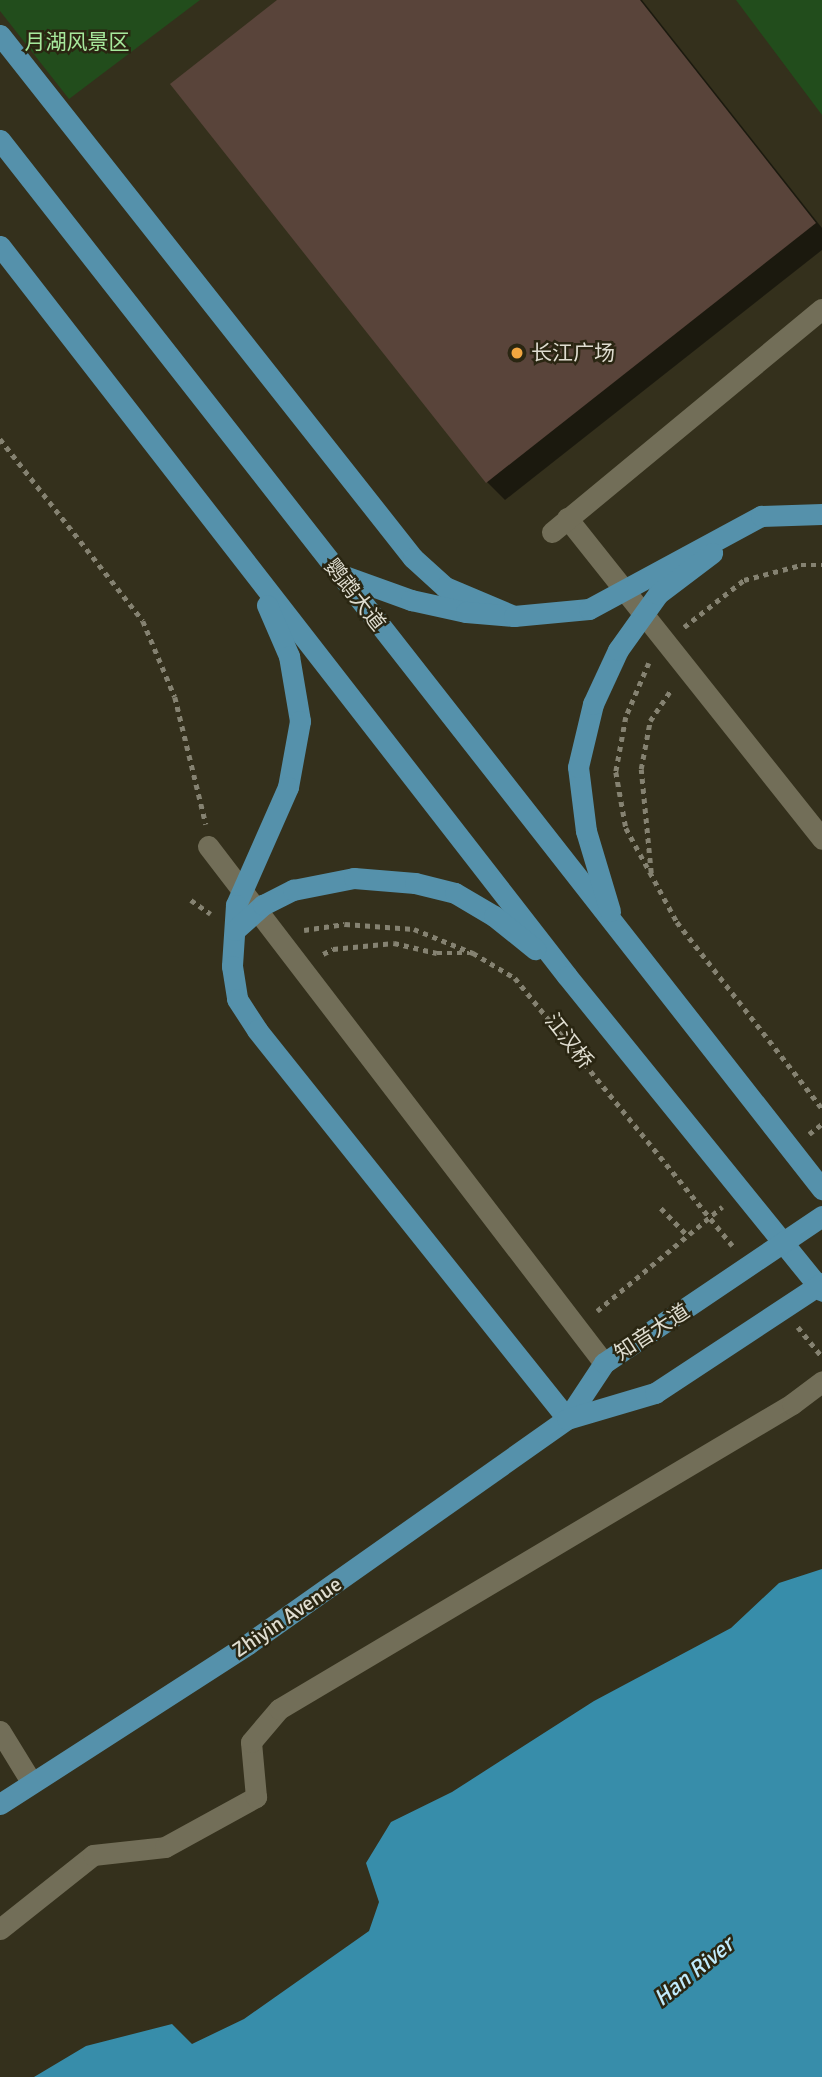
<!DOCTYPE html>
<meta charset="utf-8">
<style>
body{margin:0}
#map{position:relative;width:822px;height:2077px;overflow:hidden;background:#34301c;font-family:Signika,"Noto Sans SC",sans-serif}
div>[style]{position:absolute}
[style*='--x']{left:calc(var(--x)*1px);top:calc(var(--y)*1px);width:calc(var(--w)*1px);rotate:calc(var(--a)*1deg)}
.green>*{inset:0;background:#224d1c}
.water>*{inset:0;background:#378daa}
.shadow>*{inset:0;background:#0007}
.building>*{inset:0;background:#59443a}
.path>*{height:4.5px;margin-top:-2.25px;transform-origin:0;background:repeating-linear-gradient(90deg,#858271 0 5px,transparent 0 10px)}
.minor>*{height:21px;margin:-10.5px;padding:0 10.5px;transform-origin:10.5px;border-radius:10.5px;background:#726e58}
.major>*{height:21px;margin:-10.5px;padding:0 10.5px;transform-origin:10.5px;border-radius:10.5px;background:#5591ab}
.dots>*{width:19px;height:19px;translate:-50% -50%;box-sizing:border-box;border:4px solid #2a2612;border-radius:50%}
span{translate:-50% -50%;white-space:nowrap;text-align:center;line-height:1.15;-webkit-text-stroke:5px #2a2612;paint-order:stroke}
.park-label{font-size:21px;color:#a6e89c}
.poi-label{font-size:21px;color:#dfddd0}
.left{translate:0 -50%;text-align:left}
.street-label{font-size:21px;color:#dfddd0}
.water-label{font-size:23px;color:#c1ebfc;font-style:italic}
</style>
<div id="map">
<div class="green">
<i style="clip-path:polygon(0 0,200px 0,69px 99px,0 11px)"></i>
<i style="clip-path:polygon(736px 0,822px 0,822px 115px)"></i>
</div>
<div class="water">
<i style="clip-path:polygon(822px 1569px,822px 2077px,34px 2077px,86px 2046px,172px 2024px,192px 2044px,244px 2019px,369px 1931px,379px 1902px,366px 1863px,391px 1822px,452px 1792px,594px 1701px,731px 1628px,779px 1583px)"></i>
</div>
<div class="shadow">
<i style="clip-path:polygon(279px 0,642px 0,822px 228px,822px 250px,505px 500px,487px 482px)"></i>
</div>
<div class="building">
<i style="clip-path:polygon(277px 0,640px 0,816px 223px,486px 483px,170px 84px)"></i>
</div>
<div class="path">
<i style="--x:0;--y:439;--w:231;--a:51.8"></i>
<i style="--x:143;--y:621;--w:82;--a:67.2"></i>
<i style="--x:175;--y:697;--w:131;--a:76.3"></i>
<i style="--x:684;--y:627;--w:76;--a:-38.1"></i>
<i style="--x:744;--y:580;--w:59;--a:-14.7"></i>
<i style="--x:801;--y:565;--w:21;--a:0"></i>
<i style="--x:649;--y:663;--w:59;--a:113.1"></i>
<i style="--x:626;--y:717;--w:56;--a:100.3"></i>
<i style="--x:616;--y:772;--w:57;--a:79.9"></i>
<i style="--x:626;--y:828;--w:107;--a:61.5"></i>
<i style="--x:677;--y:922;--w:236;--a:52.1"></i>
<i style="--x:651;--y:873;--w:104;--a:-95.5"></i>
<i style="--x:641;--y:769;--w:49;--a:-79.4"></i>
<i style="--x:650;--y:721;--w:37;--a:-56"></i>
<i style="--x:191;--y:900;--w:24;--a:35"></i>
<i style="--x:304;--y:930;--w:41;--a:-8.3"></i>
<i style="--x:345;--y:924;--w:69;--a:4.1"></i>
<i style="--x:414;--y:929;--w:64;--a:22.1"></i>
<i style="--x:473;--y:953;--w:49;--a:30.8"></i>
<i style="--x:515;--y:978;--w:345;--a:50.9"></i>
<i style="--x:323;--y:954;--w:11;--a:-27"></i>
<i style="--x:333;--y:949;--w:61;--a:-5.6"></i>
<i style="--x:394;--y:943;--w:44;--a:13.1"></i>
<i style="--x:437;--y:953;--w:32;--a:0"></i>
<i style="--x:809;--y:1134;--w:16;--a:-38"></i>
<i style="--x:661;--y:1208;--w:37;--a:46"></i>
<i style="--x:597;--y:1311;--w:163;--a:-39.8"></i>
<i style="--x:798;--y:1327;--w:36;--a:51"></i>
</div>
<div class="minor">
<i style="--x:567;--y:518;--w:410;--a:51.5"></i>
<i style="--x:552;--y:532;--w:350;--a:-39.6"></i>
<i style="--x:208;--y:846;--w:651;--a:52.55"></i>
<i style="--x:0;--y:1731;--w:57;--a:58.5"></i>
<i style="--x:0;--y:1929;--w:119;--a:-38.5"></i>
<i style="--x:93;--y:1855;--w:72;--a:-6.3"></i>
<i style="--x:165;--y:1847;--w:104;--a:-28.8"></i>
<i style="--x:256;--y:1797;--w:55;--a:-95.2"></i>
<i style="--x:251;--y:1742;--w:43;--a:-49.7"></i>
<i style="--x:279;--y:1709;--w:597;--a:-30.73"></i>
<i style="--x:792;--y:1404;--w:38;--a:-37"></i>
</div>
<div class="major">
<i style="--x:0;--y:35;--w:666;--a:51.7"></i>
<i style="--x:413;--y:558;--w:43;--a:42.2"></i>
<i style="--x:445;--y:587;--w:75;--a:22.8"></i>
<i style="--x:0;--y:140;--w:1333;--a:51.92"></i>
<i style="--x:0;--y:246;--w:924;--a:52.16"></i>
<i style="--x:567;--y:976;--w:405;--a:51"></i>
<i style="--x:339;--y:574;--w:77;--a:19.9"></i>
<i style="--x:411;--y:600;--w:56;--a:12.3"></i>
<i style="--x:466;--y:612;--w:48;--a:4.8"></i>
<i style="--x:514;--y:616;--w:75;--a:-5.3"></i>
<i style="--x:589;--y:609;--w:196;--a:-28.4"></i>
<i style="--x:761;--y:516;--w:61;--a:-1.9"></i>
<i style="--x:267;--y:605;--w:56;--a:66.7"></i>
<i style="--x:289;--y:656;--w:66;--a:80.4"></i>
<i style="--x:300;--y:721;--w:67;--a:100.3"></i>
<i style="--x:288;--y:787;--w:129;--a:113.8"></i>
<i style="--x:236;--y:905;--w:61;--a:93.8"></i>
<i style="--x:232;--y:966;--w:33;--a:81"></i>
<i style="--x:237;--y:999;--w:37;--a:57"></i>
<i style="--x:257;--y:1030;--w:497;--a:51.4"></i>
<i style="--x:610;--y:911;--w:84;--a:-106.7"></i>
<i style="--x:586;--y:831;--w:64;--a:-97.1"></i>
<i style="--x:578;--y:767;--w:65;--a:-76.6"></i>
<i style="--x:593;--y:704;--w:60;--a:-65.2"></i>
<i style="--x:618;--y:650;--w:69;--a:-54.5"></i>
<i style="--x:658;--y:594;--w:68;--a:-37.2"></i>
<i style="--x:235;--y:930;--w:38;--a:-42"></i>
<i style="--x:263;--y:905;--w:34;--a:-27"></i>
<i style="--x:293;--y:890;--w:62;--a:-11.1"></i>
<i style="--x:354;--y:878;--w:61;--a:4.7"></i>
<i style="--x:415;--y:883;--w:41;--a:14"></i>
<i style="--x:455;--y:893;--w:45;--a:30.5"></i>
<i style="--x:494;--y:916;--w:53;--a:38.8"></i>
<i style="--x:567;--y:1419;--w:67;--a:-56.5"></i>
<i style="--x:604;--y:1363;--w:263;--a:-34"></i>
<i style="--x:0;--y:1804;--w:295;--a:-32.8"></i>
<i style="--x:248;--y:1644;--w:390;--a:-35.2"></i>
<i style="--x:567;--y:1419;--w:92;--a:-16.5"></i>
<i style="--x:655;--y:1393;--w:200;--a:-33.4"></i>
</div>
<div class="dots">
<i style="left:517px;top:353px;background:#f1a640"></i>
</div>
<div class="park-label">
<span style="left:77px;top:42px">月湖风景区</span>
</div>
<div class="poi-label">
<span class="left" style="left:531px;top:353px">长江广场</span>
</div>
<div class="street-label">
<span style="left:355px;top:595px;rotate:52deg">鹦鹉大道</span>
<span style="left:569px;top:1041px;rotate:52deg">江汉桥</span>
<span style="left:652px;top:1332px;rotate:-33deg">知音大道</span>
<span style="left:287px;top:1617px;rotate:-34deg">Zhiyin Avenue</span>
</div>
<div class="water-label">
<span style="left:694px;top:1972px;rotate:-39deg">Han River</span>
</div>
</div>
